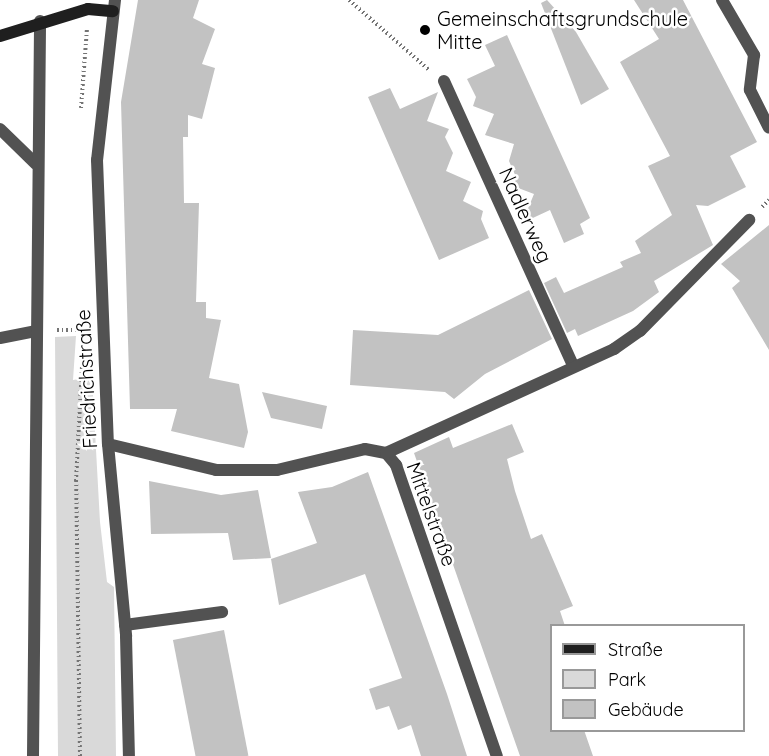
<!DOCTYPE html>
<meta charset="utf-8">
<style>
body{margin:0}
#map{position:relative;width:769px;height:756px;overflow:hidden;background:#fff;font-family:Quicksand,sans-serif}
div>[style]{position:absolute}
[style*='--x']{left:calc(var(--x)*1px);top:calc(var(--y)*1px);width:calc(var(--w)*1px);rotate:calc(var(--a)*1deg)}
.green>*{inset:0;background:#d9d9d9}
.building>*{inset:0;background:#c2c2c2;transform-origin:0 0}
.path>*{height:4px;margin-top:-2px;transform-origin:0;background:repeating-linear-gradient(90deg,#747474 0 1.5px,transparent 0 4.5px)}
.lane>*{height:12px;margin:-6px;padding:0 6px;transform-origin:6px;border-radius:6px;background:#525252}
.street>*{height:12px;margin:-6px;padding:0 6px;transform-origin:6px;border-radius:6px;background:#525252}
.secondary>*{height:12px;margin:-6px;padding:0 6px;transform-origin:6px;border-radius:6px;background:#1f1f1f}
.dots>*{width:16px;height:16px;translate:-50% -50%;box-sizing:border-box;border:3px solid #fff;border-radius:50%}
span{translate:-50% -50%;white-space:nowrap;text-align:center;line-height:1.15;-webkit-text-stroke:5px #fff;paint-order:stroke}
.poi-label{font-size:20px;color:#000}
.left{translate:0 -50%;text-align:left}
.street-label{font-size:20px;color:#000}
.legend{position:absolute;left:550px;top:624px;width:195px;height:108px;box-sizing:border-box;background:#fff;border:2px solid #999;margin:0;padding:8px 10px;list-style:none;font-size:18px;color:#000}
.legend li{display:flex;align-items:center;gap:12px;height:30px}
.legend b{width:30px;border:2px solid #999}
</style>
<div id="map">
<div class="green">
<i style="clip-path:polygon(76px 336px,73px 380px,92px 377px,100px 522px,107px 582px,114px 587px,116px 756px,58px 756px,55px 337px)"></i>
</div>
<div class="building">
<i style="clip-path:polygon(138px 0,199px 0,193px 18px,215px 29px,202px 64px,215px 68px,202px 119px,188px 115px,188px 137px,183px 137px,184px 203px,199px 203px,196px 302px,206px 302px,206px 318px,221px 320px,209px 378px,239px 384px,248px 432px,244px 448px,171px 431px,177px 409px,130px 409px,121px 102px)"></i>
<i style="clip-path:polygon(547px 0,576px 32px,609px 89px,581px 105px,541px 3px)"></i>
<i style="clip-path:polygon(634px 0,683px 0,757px 142px,730px 156px,746px 187px,708px 206px,696px 205px,713px 245px,654px 281px,659px 292px,633px 311px,578px 336px,575px 329px,567px 333px,544px 283px,556px 277px,564px 293px,623px 267px,620px 262px,641px 253px,635px 241px,672px 215px,648px 166px,670px 156px,620px 62px,659px 39px)"></i>
<i style="clip-path:polygon(507px 35px,590px 218px,580px 224px,584px 234px,564px 243px,550px 210px,522px 223px,534px 194px,513px 186px,516px 177px,509px 161px,514px 144px,485px 135px,494px 114px,473px 106px,476px 97px,467px 79px,495px 66px,485px 45px)"></i>
<i style="clip-path:polygon(390px 88px,400px 109px,438px 92px,427px 121px,449px 129px,445px 137px,453px 153px,446px 171px,471px 182px,463px 201px,483px 211px,481px 219px,489px 238px,439px 260px,368px 97px)"></i>
<i style="clip-path:polygon(769px 225px,769px 350px,732px 288px,740px 281px,721px 264px)"></i>
<i style="clip-path:polygon(529px 290px,552px 339px,485px 374px,454px 399px,445px 392px,350px 385px,353px 330px,438px 335px)"></i>
<i style="clip-path:polygon(262px 392px,327px 406px,322px 429px,271px 418px)"></i>
<i style="clip-path:polygon(512px 424px,524px 452px,507px 459px,515px 491px,531px 539px,542px 534px,573px 606px,560px 611px,565px 626px,552px 626px,552px 730px,584px 730px,593px 756px,520px 756px,414px 453px,449px 437px,453px 448px)"></i>
<i style="clip-path:polygon(368px 472px,447px 694px,467px 756px,421px 756px,411px 725px,398px 730px,389px 706px,376px 710px,369px 689px,402px 678px,365px 574px,279px 605px,271px 559px,317px 543px,298px 492px,332px 487px)"></i>
<i style="clip-path:polygon(149px 481px,221px 495px,258px 490px,271px 558px,233px 560px,228px 533px,151px 534px)"></i>
<i style="left:224px;top:630px;width:128px;height:52px;rotate:79deg"></i>
</div>
<div class="path">
<i style="--x:349;--y:0;--w:106;--a:41.2"></i>
<i style="--x:81;--y:108;--w:80;--a:-85.7"></i>
<i style="--x:762;--y:207;--w:10;--a:-45"></i>
<i style="--x:57;--y:330;--w:26;--a:0"></i>
<i style="--x:80;--y:756;--w:275;--a:-90.8"></i>
<i style="--x:76;--y:481;--w:132;--a:-87"></i>
</div>
<div class="lane">
<i style="--x:125;--y:625;--w:98;--a:-7.6"></i>
</div>
<div class="street">
<i style="--x:115;--y:0;--w:161;--a:96.4"></i>
<i style="--x:97;--y:160;--w:284;--a:87.8"></i>
<i style="--x:108;--y:444;--w:193;--a:84.6"></i>
<i style="--x:126;--y:636;--w:120;--a:88.6"></i>
<i style="--x:722;--y:0;--w:64;--a:59.8"></i>
<i style="--x:754;--y:55;--w:35;--a:97"></i>
<i style="--x:750;--y:90;--w:42;--a:63.4"></i>
<i style="--x:444;--y:81;--w:313;--a:65.6"></i>
<i style="--x:0;--y:129;--w:50;--a:44.2"></i>
<i style="--x:0;--y:338;--w:36;--a:-11"></i>
<i style="--x:108;--y:444;--w:111;--a:13.5"></i>
<i style="--x:216;--y:470;--w:61;--a:0"></i>
<i style="--x:277;--y:470;--w:90;--a:-13.4"></i>
<i style="--x:365;--y:449;--w:21;--a:11"></i>
<i style="--x:386;--y:453;--w:16;--a:50"></i>
<i style="--x:396;--y:465;--w:308;--a:70.9"></i>
<i style="--x:386;--y:453;--w:251;--a:-24.5"></i>
<i style="--x:614;--y:349;--w:32;--a:-35"></i>
<i style="--x:640;--y:331;--w:156;--a:-45.5"></i>
<i style="--x:33;--y:756;--w:735;--a:-89.45"></i>
</div>
<div class="secondary">
<i style="--x:0;--y:36;--w:92;--a:-17.1"></i>
<i style="--x:88;--y:9;--w:25;--a:5"></i>
</div>
<div class="dots">
<i style="left:425px;top:30px;background:#000"></i>
</div>
<div class="poi-label">
<span class="left" style="left:437px;top:30px">Gemeinschaftsgrundschule<br>Mitte</span>
</div>
<div class="street-label">
<span style="left:526px;top:215px;rotate:66deg">Nadlerweg</span>
<span style="left:86px;top:379px;rotate:-93deg">Friedrichstraße</span>
<span style="left:432px;top:514px;rotate:70deg">Mittelstraße</span>
</div>
<ul class="legend">
<li><b style="height:8px;background:#1f1f1f"></b>Straße</li>
<li><b style="height:16px;background:#d9d9d9"></b>Park</li>
<li><b style="height:16px;background:#c2c2c2"></b>Gebäude</li>
</ul>
</div>
